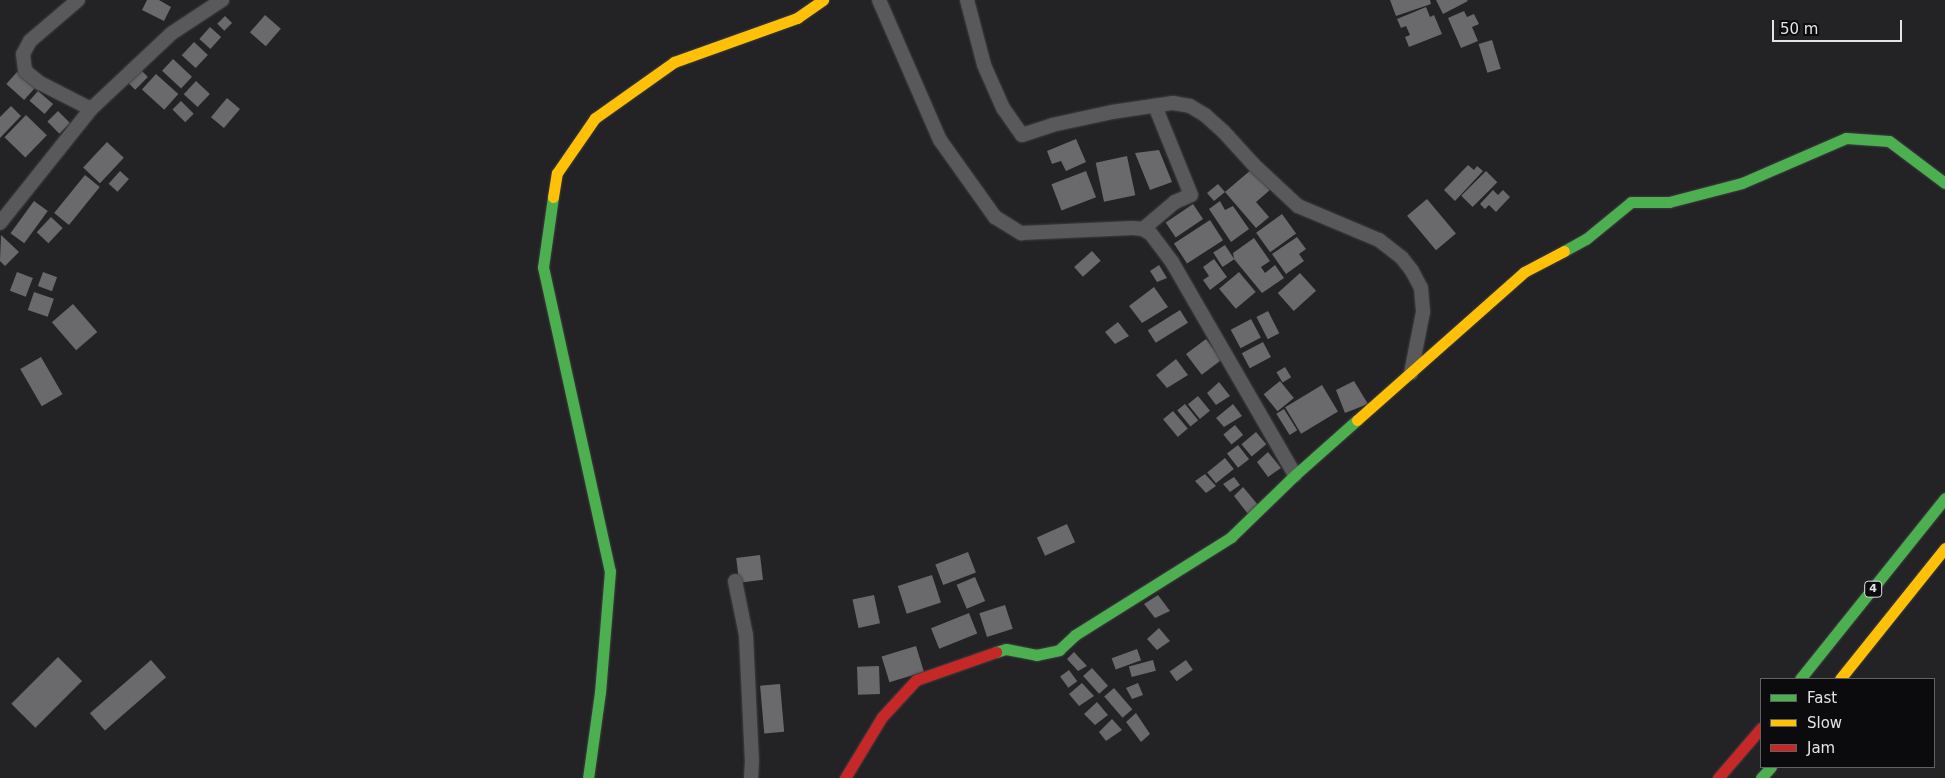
<!DOCTYPE html>
<style>
body{margin:0}
#map{position:relative;width:1945px;height:778px;overflow:hidden;background:#232224;font-family:"DejaVu Sans",sans-serif}
div>[style]{position:absolute}
[style*='--x']{left:calc(var(--x)*1px);top:calc(var(--y)*1px);width:calc(var(--w)*1px);rotate:calc(var(--a)*1deg)}
.building>*{inset:0;background:#6a6a6c;transform-origin:0 0}
.roads{filter:drop-shadow(0 0 1px #3f3e41) drop-shadow(0 0 1px #3f3e41)}
.street>*{height:14px;margin:-7px;padding:0 7px;transform-origin:7px;border-radius:7px;background:#59585a}
.fast>*{height:11px;margin:-5.5px;padding:0 5.5px;transform-origin:5.5px;border-radius:5.5px;background:#4caf50}
.slow>*{height:11px;margin:-5.5px;padding:0 5.5px;transform-origin:5.5px;border-radius:5.5px;background:#ffc107}
.jam>*{height:11px;margin:-5.5px;padding:0 5.5px;transform-origin:5.5px;border-radius:5.5px;background:#c62828}
span{translate:-50% -50%;white-space:nowrap;text-align:center;line-height:1.15;-webkit-text-stroke:5px #0b0b0d;paint-order:stroke}
.shield-label span{padding:1px 4px;background:#0b0b0d;border:1px solid;border-radius:4px;-webkit-text-stroke-width:0}
.shield-label{font-size:11px;color:#e4e3e7;font-weight:700}
.legend{position:absolute;left:1760px;top:678px;width:175px;height:90px;box-sizing:border-box;background:#0b0b0d;border:1px solid #626164;margin:0;padding:6px 9px;list-style:none;font-size:15px;color:#e4e3e7}
.legend li{display:flex;align-items:center;gap:10px;height:25px}
.legend b{width:25px;border:1px solid #626164}
.scale{position:absolute;left:1772px;top:20px;width:130px;height:22px;box-sizing:border-box;border:2px solid #e4e3e7;border-top:0;padding-left:6px;font-size:15px;line-height:18px;white-space:nowrap;color:#e4e3e7;-webkit-text-stroke:4px #0b0b0d;paint-order:stroke}
</style>
<div id="map">
<div class="building">
<i style="clip-path:polygon(147px 0,159px 0,171px 7px,164px 21px,142px 10px)"></i>
<i style="clip-path:polygon(1390px 0,1430px 0,1431px 4px,1396px 16px)"></i>
<i style="clip-path:polygon(1436px 0,1467px 0,1468px 1px,1443px 14px)"></i>
<i style="clip-path:polygon(1426px 7px,1430px 17px,1434px 15px,1442px 34px,1409px 47px,1405px 37px,1410px 35px,1406px 26px,1401px 28px,1397px 19px)"></i>
<i style="clip-path:polygon(1464px 11px,1467px 17px,1474px 14px,1479px 24px,1472px 27px,1478px 41px,1461px 48px,1448px 18px)"></i>
<i style="left:265px;top:15px;width:21px;height:23px;rotate:41deg"></i>
<i style="left:225px;top:16px;width:10px;height:11px;rotate:45deg"></i>
<i style="left:210px;top:27px;width:15px;height:16px;rotate:42deg"></i>
<i style="left:1492px;top:40px;width:30px;height:14px;rotate:73deg"></i>
<i style="left:194px;top:42px;width:19px;height:18px;rotate:43deg"></i>
<i style="left:173px;top:59px;width:26px;height:16px;rotate:43deg"></i>
<i style="left:138px;top:67px;width:14px;height:18px;rotate:45deg"></i>
<i style="left:17px;top:72px;width:24px;height:16px;rotate:42deg"></i>
<i style="left:156px;top:74px;width:30px;height:21px;rotate:42deg"></i>
<i style="left:196px;top:81px;width:19px;height:18px;rotate:43deg"></i>
<i style="left:38px;top:91px;width:20px;height:13px;rotate:41deg"></i>
<i style="left:227px;top:98px;width:17px;height:25px;rotate:40deg"></i>
<i style="left:181px;top:101px;width:18px;height:12px;rotate:45deg"></i>
<i style="clip-path:polygon(11px 106px,21px 116px,0 138px,0 117px)"></i>
<i style="left:58px;top:111px;width:17px;height:15px;rotate:45deg"></i>
<i style="left:26px;top:115px;width:29px;height:31px;rotate:44deg"></i>
<i style="clip-path:polygon(1076px 139px,1086px 162px,1066px 171px,1061px 161px,1052px 164px,1047px 151px)"></i>
<i style="left:107px;top:142px;width:23px;height:35px;rotate:43deg"></i>
<i style="clip-path:polygon(1159px 150px,1172px 182px,1150px 190px,1135px 153px)"></i>
<i style="left:1127px;top:156px;width:40px;height:32px;rotate:78deg"></i>
<i style="clip-path:polygon(1468px 165px,1474px 170px,1477px 166px,1483px 171px,1455px 201px,1444px 190px)"></i>
<i style="clip-path:polygon(1252px 169px,1270px 190px,1256px 202px,1269px 217px,1256px 228px,1225px 192px,1214px 201px,1207px 193px,1218px 184px,1225px 192px)"></i>
<i style="left:120px;top:171px;width:12px;height:17px;rotate:42deg"></i>
<i style="left:1086px;top:171px;width:28px;height:37px;rotate:69deg"></i>
<i style="left:1486px;top:171px;width:16px;height:35px;rotate:45deg"></i>
<i style="left:85px;top:175px;width:19px;height:49px;rotate:39deg"></i>
<i style="clip-path:polygon(1493px 190px,1498px 195px,1503px 190px,1510px 197px,1496px 212px,1489px 205px,1485px 209px,1480px 204px)"></i>
<i style="left:1427px;top:199px;width:45px;height:26px;rotate:50deg"></i>
<i style="left:34px;top:201px;width:17px;height:40px;rotate:36deg"></i>
<i style="clip-path:polygon(1220px 201px,1225px 210px,1233px 206px,1249px 229px,1231px 242px,1209px 209px)"></i>
<i style="left:1193px;top:204px;width:18px;height:33px;rotate:56deg"></i>
<i style="left:1282px;top:214px;width:24px;height:32px;rotate:54deg"></i>
<i style="left:51px;top:217px;width:16px;height:21px;rotate:43deg"></i>
<i style="left:1210px;top:220px;width:24px;height:43px;rotate:57deg"></i>
<i style="clip-path:polygon(1px 235px,19px 252px,5px 266px,0 261px)"></i>
<i style="clip-path:polygon(1297px 237px,1306px 249px,1299px 254px,1304px 261px,1286px 274px,1272px 254px)"></i>
<i style="clip-path:polygon(1254px 238px,1270px 261px,1261px 267px,1265px 273px,1275px 265px,1284px 278px,1262px 293px,1234px 259px,1233px 253px)"></i>
<i style="left:1225px;top:245px;width:17px;height:14px;rotate:57deg"></i>
<i style="left:1092px;top:251px;width:13px;height:24px;rotate:48deg"></i>
<i style="clip-path:polygon(1214px 259px,1227px 277px,1210px 290px,1203px 280px,1209px 276px,1203px 267px)"></i>
<i style="clip-path:polygon(1159px 265px,1167px 278px,1157px 282px,1150px 271px)"></i>
<i style="left:17px;top:272px;width:17px;height:20px;rotate:21deg"></i>
<i style="left:43px;top:272px;width:15px;height:15px;rotate:20deg"></i>
<i style="left:1239px;top:272px;width:26px;height:26px;rotate:50deg"></i>
<i style="left:1300px;top:273px;width:24px;height:30px;rotate:48deg"></i>
<i style="clip-path:polygon(1154px 287px,1168px 307px,1142px 323px,1129px 306px)"></i>
<i style="left:34px;top:292px;width:21px;height:19px;rotate:19deg"></i>
<i style="left:73px;top:304px;width:37px;height:28px;rotate:49deg"></i>
<i style="left:1180px;top:310px;width:15px;height:38px;rotate:58deg"></i>
<i style="left:1268px;top:311px;width:25px;height:13px;rotate:63deg"></i>
<i style="left:1251px;top:319px;width:21px;height:23px;rotate:62deg"></i>
<i style="clip-path:polygon(1118px 322px,1129px 336px,1115px 344px,1105px 332px)"></i>
<i style="left:1206px;top:339px;width:26px;height:25px;rotate:53deg"></i>
<i style="left:1263px;top:342px;width:17px;height:24px;rotate:62deg"></i>
<i style="left:41px;top:357px;width:43px;height:24px;rotate:60deg"></i>
<i style="clip-path:polygon(1176px 359px,1188px 375px,1167px 388px,1156px 375px)"></i>
<i style="left:1285px;top:367px;width:12px;height:10px;rotate:59deg"></i>
<i style="left:1280px;top:381px;width:22px;height:21px;rotate:51deg"></i>
<i style="clip-path:polygon(1354px 381px,1368px 404px,1345px 413px,1336px 390px)"></i>
<i style="clip-path:polygon(1219px 382px,1230px 396px,1216px 405px,1207px 393px)"></i>
<i style="left:1322px;top:385px;width:31px;height:43px;rotate:59deg"></i>
<i style="left:1198px;top:396px;width:19px;height:13px;rotate:51deg"></i>
<i style="left:1185px;top:404px;width:21px;height:10px;rotate:51deg"></i>
<i style="clip-path:polygon(1233px 404px,1242px 416px,1224px 427px,1216px 418px)"></i>
<i style="left:1284px;top:409px;width:25px;height:9px;rotate:58deg"></i>
<i style="left:1173px;top:411px;width:23px;height:13px;rotate:50deg"></i>
<i style="left:1235px;top:425px;width:13px;height:15px;rotate:51deg"></i>
<i style="left:1256px;top:432px;width:16px;height:19px;rotate:50deg"></i>
<i style="left:1238px;top:445px;width:18px;height:14px;rotate:52deg"></i>
<i style="clip-path:polygon(1268px 452px,1281px 468px,1268px 477px,1257px 462px)"></i>
<i style="left:1225px;top:458px;width:14px;height:23px;rotate:51deg"></i>
<i style="clip-path:polygon(1205px 474px,1216px 486px,1206px 493px,1195px 481px)"></i>
<i style="clip-path:polygon(1234px 477px,1240px 485px,1230px 492px,1223px 484px)"></i>
<i style="clip-path:polygon(1243px 487px,1259px 506px,1248px 514px,1234px 496px)"></i>
<i style="left:1067px;top:524px;width:20px;height:33px;rotate:66deg"></i>
<i style="left:968px;top:552px;width:22px;height:35px;rotate:69deg"></i>
<i style="left:760px;top:555px;width:25px;height:24px;rotate:83deg"></i>
<i style="left:932px;top:575px;width:29px;height:36px;rotate:72deg"></i>
<i style="left:975px;top:577px;width:26px;height:20px;rotate:67deg"></i>
<i style="left:874px;top:595px;width:29px;height:22px;rotate:78deg"></i>
<i style="clip-path:polygon(1158px 595px,1170px 611px,1155px 618px,1144px 604px)"></i>
<i style="left:1005px;top:605px;width:25px;height:27px;rotate:72deg"></i>
<i style="left:969px;top:613px;width:22px;height:41px;rotate:68deg"></i>
<i style="clip-path:polygon(1159px 628px,1170px 641px,1157px 650px,1147px 639px)"></i>
<i style="left:916px;top:646px;width:27px;height:36px;rotate:73deg"></i>
<i style="left:1137px;top:649px;width:12px;height:27px;rotate:70deg"></i>
<i style="clip-path:polygon(1074px 652px,1087px 666px,1078px 671px,1067px 659px)"></i>
<i style="left:58px;top:657px;width:34px;height:66px;rotate:45deg"></i>
<i style="left:151px;top:660px;width:23px;height:81px;rotate:49deg"></i>
<i style="left:1153px;top:660px;width:11px;height:25px;rotate:75deg"></i>
<i style="left:1186px;top:660px;width:12px;height:20px;rotate:55deg"></i>
<i style="left:879px;top:666px;width:28px;height:22px;rotate:88deg"></i>
<i style="left:1092px;top:668px;width:24px;height:12px;rotate:48deg"></i>
<i style="left:1069px;top:670px;width:14px;height:11px;rotate:54deg"></i>
<i style="clip-path:polygon(1082px 683px,1094px 696px,1079px 706px,1069px 694px)"></i>
<i style="clip-path:polygon(1138px 683px,1143px 695px,1132px 699px,1126px 688px)"></i>
<i style="left:780px;top:684px;width:48px;height:20px;rotate:85deg"></i>
<i style="left:1114px;top:688px;width:28px;height:13px;rotate:49deg"></i>
<i style="clip-path:polygon(1097px 702px,1108px 715px,1095px 725px,1084px 714px)"></i>
<i style="clip-path:polygon(1136px 713px,1150px 734px,1141px 742px,1126px 722px)"></i>
<i style="clip-path:polygon(1112px 719px,1122px 730px,1106px 741px,1099px 732px)"></i>
</div>
<div class="roads">
<div class="street">
<i style="--x:78;--y:0;--w:63;--a:139.5"></i>
<i style="--x:30;--y:41;--w:15;--a:118"></i>
<i style="--x:23;--y:54;--w:17;--a:83"></i>
<i style="--x:25;--y:71;--w:19;--a:39"></i>
<i style="--x:40;--y:83;--w:57;--a:27"></i>
<i style="--x:879;--y:0;--w:153;--a:66.5"></i>
<i style="--x:940;--y:140;--w:95;--a:54.5"></i>
<i style="--x:995;--y:217;--w:31;--a:32"></i>
<i style="--x:1021;--y:233;--w:112;--a:-2.6"></i>
<i style="--x:1133;--y:228;--w:10;--a:6"></i>
<i style="--x:1143;--y:229;--w:9;--a:32"></i>
<i style="--x:1151;--y:234;--w:35;--a:53"></i>
<i style="--x:1172;--y:262;--w:246;--a:60"></i>
<i style="--x:967;--y:0;--w:67;--a:75.3"></i>
<i style="--x:984;--y:65;--w:47;--a:66.2"></i>
<i style="--x:1003;--y:108;--w:33;--a:55"></i>
<i style="--x:1022;--y:135;--w:32;--a:-18"></i>
<i style="--x:1052;--y:125;--w:61;--a:-12.2"></i>
<i style="--x:1112;--y:112;--w:62;--a:-8.4"></i>
<i style="--x:1173;--y:103;--w:17;--a:10"></i>
<i style="--x:1190;--y:106;--w:17;--a:31"></i>
<i style="--x:1205;--y:115;--w:24;--a:42"></i>
<i style="--x:1223;--y:131;--w:45;--a:47.7"></i>
<i style="--x:1253;--y:164;--w:62;--a:43"></i>
<i style="--x:1298;--y:206;--w:88;--a:22.8"></i>
<i style="--x:1379;--y:240;--w:29;--a:38"></i>
<i style="--x:1402;--y:258;--w:16;--a:52"></i>
<i style="--x:1412;--y:271;--w:19;--a:62"></i>
<i style="--x:1421;--y:288;--w:24;--a:85"></i>
<i style="--x:1423;--y:312;--w:62;--a:101.1"></i>
<i style="--x:0;--y:223;--w:146;--a:-51.4"></i>
<i style="--x:91;--y:109;--w:111;--a:-43.2"></i>
<i style="--x:172;--y:33;--w:60;--a:-33.4"></i>
<i style="--x:1143;--y:229;--w:42;--a:-40.2"></i>
<i style="--x:1175;--y:202;--w:17;--a:-24"></i>
<i style="--x:1191;--y:195;--w:96;--a:-112"></i>
<i style="--x:735;--y:581;--w:55;--a:78.5"></i>
<i style="--x:746;--y:635;--w:125;--a:87.3"></i>
<i style="--x:752;--y:760;--w:18;--a:93"></i>
</div>
<div class="fast">
<i style="--x:553;--y:197;--w:71;--a:98.1"></i>
<i style="--x:543;--y:267;--w:311;--a:77.6"></i>
<i style="--x:610;--y:571;--w:121;--a:94.7"></i>
<i style="--x:600;--y:692;--w:87;--a:97.9"></i>
<i style="--x:1564;--y:251;--w:25;--a:-29"></i>
<i style="--x:1586;--y:239;--w:58;--a:-39.4"></i>
<i style="--x:1631;--y:202;--w:38;--a:0"></i>
<i style="--x:1669;--y:202;--w:75;--a:-14.6"></i>
<i style="--x:1742;--y:183;--w:113;--a:-23.4"></i>
<i style="--x:1846;--y:138;--w:43;--a:4"></i>
<i style="--x:1889;--y:141;--w:70;--a:36.9"></i>
<i style="--x:996;--y:652;--w:10;--a:-17"></i>
<i style="--x:1006;--y:649;--w:31;--a:11"></i>
<i style="--x:1036;--y:655;--w:24;--a:-12"></i>
<i style="--x:1059;--y:650;--w:22;--a:-43"></i>
<i style="--x:1075;--y:635;--w:184;--a:-32.1"></i>
<i style="--x:1231;--y:537;--w:89;--a:-44.1"></i>
<i style="--x:1295;--y:475;--w:83;--a:-41.6"></i>
<i style="--x:1800;--y:679;--w:232;--a:-51.3"></i>
<i style="--x:1761;--y:778;--w:15;--a:-48"></i>
</div>
<div class="slow">
<i style="--x:553;--y:197;--w:24;--a:-81"></i>
<i style="--x:557;--y:173;--w:67;--a:-55.4"></i>
<i style="--x:595;--y:118;--w:97;--a:-35.3"></i>
<i style="--x:674;--y:62;--w:131;--a:-19.7"></i>
<i style="--x:797;--y:18;--w:32;--a:-35"></i>
<i style="--x:1357;--y:420;--w:223;--a:-41.5"></i>
<i style="--x:1524;--y:272;--w:45;--a:-27.7"></i>
<i style="--x:1840;--y:679;--w:168;--a:-51.3"></i>
</div>
<div class="jam">
<i style="--x:845;--y:778;--w:71;--a:-58.8"></i>
<i style="--x:882;--y:717;--w:50;--a:-47.4"></i>
<i style="--x:916;--y:680;--w:85;--a:-19.3"></i>
<i style="--x:1718;--y:778;--w:66;--a:-49.3"></i>
</div>
</div>
<div class="shield-label">
<span style="left:1873px;top:589px">4</span>
</div>
<ul class="legend">
<li><b style="height:6px;background:#4caf50"></b>Fast</li>
<li><b style="height:6px;background:#ffc107"></b>Slow</li>
<li><b style="height:6px;background:#c62828"></b>Jam</li>
</ul>
<div class="scale">50 m</div>
</div>
